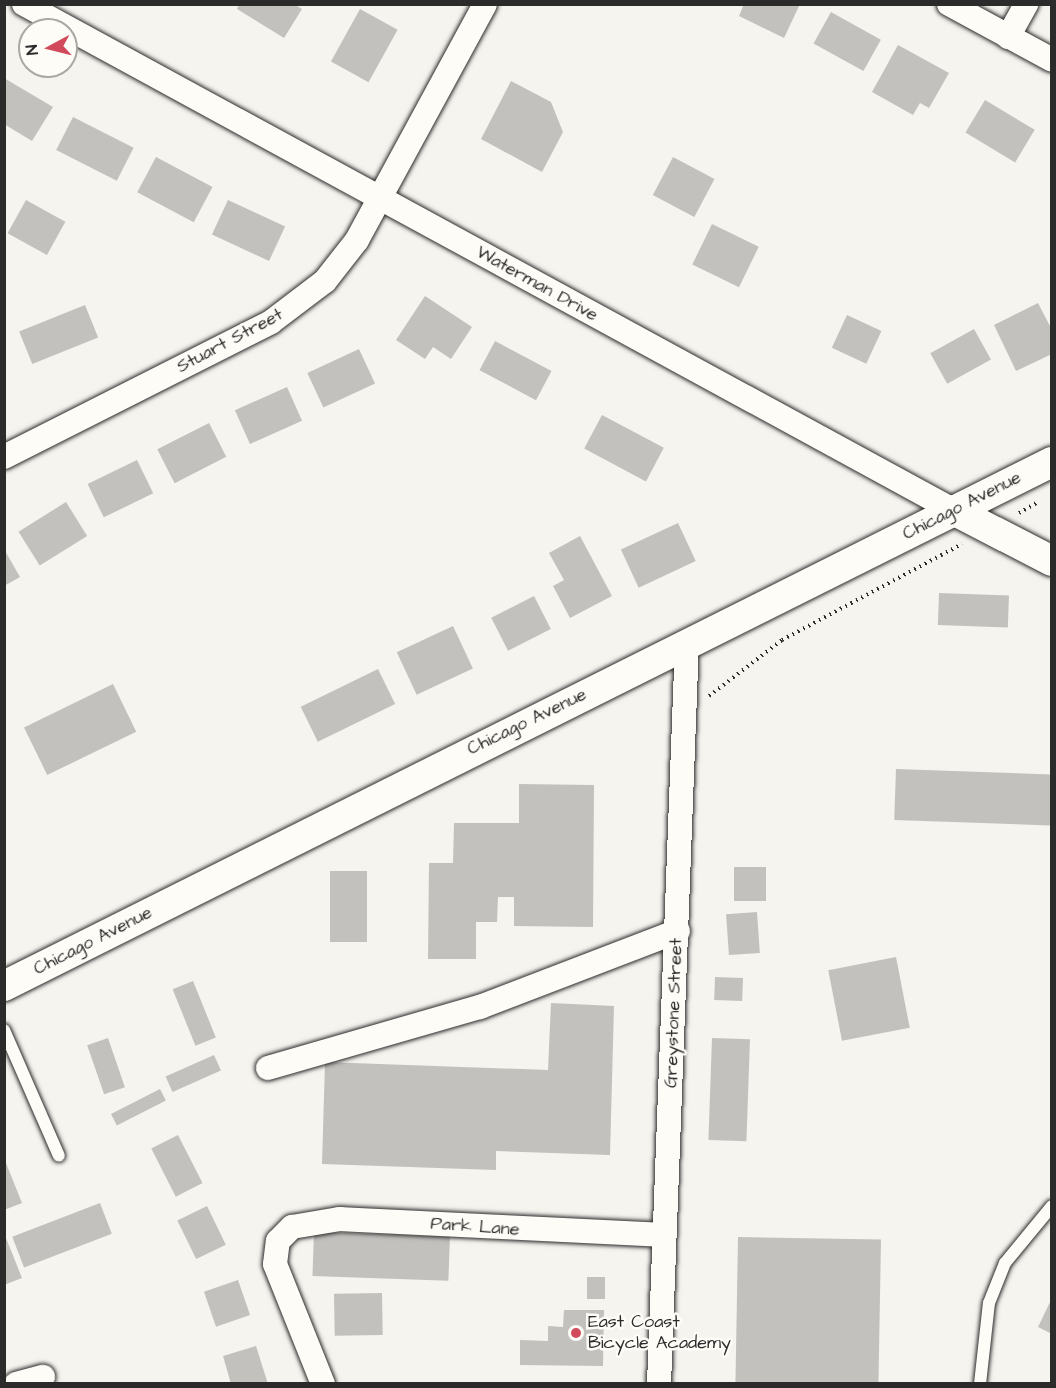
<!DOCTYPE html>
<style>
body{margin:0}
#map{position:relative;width:1056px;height:1388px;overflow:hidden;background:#f5f4ef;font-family:"Architects Daughter",sans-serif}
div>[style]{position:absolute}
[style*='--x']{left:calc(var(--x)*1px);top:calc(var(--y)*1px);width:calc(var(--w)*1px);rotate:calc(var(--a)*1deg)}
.building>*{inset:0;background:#c2c1be;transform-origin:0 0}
.path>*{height:4px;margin-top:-2px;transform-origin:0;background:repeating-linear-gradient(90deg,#2b2b2b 0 1.5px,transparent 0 6px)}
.roads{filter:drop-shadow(0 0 2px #2b2b2b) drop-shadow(0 0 2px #2b2b2b)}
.service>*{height:12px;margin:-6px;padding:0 6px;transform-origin:6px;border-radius:6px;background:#fdfcf7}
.minor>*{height:24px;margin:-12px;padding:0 12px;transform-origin:12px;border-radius:12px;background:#fdfcf7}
.tertiary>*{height:30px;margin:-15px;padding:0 15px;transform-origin:15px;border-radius:15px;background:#fdfcf7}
.dots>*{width:16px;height:16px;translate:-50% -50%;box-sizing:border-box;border:3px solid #fdfcf7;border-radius:50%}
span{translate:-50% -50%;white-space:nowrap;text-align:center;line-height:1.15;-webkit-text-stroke:5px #fdfcf7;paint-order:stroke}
.street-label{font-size:18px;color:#2b2b2b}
.poi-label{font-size:18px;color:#2b2b2b}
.left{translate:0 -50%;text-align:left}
.frame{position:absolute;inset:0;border:6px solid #2b2b2b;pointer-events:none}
.north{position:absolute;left:18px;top:18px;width:60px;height:60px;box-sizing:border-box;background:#fdfcf7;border:2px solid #a9a8a5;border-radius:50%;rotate:263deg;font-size:16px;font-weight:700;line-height:24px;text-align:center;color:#2b2b2b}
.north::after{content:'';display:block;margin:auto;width:21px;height:27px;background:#d1495b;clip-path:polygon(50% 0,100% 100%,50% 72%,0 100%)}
</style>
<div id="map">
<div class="building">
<i style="clip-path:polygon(239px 4px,294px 4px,302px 9px,284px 38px,237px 9px)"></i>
<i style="clip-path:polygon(744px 4px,800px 4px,784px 38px,739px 16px)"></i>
<i style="left:360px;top:9px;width:43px;height:60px;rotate:29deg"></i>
<i style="left:831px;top:12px;width:57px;height:36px;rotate:29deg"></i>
<i style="clip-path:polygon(898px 45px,949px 73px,929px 108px,920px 103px,913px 115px,872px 92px)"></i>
<i style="clip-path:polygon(4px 78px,53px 107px,32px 141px,4px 124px)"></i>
<i style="clip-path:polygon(511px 81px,551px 102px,563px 132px,542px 172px,481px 139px)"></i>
<i style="left:985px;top:100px;width:58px;height:38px;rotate:31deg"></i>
<i style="left:73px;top:117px;width:68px;height:37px;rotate:27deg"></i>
<i style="left:156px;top:157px;width:64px;height:40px;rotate:28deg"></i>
<i style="left:673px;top:157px;width:47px;height:43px;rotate:28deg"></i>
<i style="left:26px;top:200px;width:45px;height:38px;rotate:29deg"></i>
<i style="left:228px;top:200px;width:63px;height:38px;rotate:25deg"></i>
<i style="left:712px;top:224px;width:52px;height:45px;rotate:26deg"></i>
<i style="clip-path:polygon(425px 296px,472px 327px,451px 359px,433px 347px,425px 359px,396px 340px)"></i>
<i style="clip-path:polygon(1038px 303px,1052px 330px,1052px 354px,1016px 371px,994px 325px)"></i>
<i style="left:85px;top:305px;width:35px;height:71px;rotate:68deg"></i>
<i style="left:847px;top:315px;width:38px;height:36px;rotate:25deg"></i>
<i style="left:974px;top:329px;width:35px;height:50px;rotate:61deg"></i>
<i style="left:495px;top:341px;width:64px;height:33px;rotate:28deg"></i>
<i style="left:359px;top:349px;width:38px;height:57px;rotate:65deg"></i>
<i style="left:287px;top:387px;width:37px;height:57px;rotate:66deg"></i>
<i style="left:602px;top:415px;width:70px;height:38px;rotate:28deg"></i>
<i style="left:209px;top:423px;width:38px;height:58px;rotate:63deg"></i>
<i style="left:137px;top:460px;width:37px;height:55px;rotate:64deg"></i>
<i style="left:66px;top:502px;width:40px;height:56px;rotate:58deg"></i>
<i style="left:678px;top:523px;width:42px;height:63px;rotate:65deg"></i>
<i style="clip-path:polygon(580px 536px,612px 596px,570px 618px,553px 586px,564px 580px,549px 553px)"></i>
<i style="clip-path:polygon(4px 549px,20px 577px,4px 586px)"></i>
<i style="left:939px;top:593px;width:70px;height:32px;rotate:2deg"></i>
<i style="left:534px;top:596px;width:37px;height:48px;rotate:63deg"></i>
<i style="left:453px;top:626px;width:47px;height:62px;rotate:65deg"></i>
<i style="left:378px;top:669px;width:39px;height:86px;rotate:64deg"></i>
<i style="left:113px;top:684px;width:53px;height:99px;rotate:64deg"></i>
<i style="left:896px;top:769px;width:156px;height:51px;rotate:2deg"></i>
<i style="clip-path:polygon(519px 784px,594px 785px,593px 927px,514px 926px,514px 897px,498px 897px,497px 922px,476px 922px,476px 959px,428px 959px,429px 863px,453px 863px,454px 823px,519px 823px)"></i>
<i style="left:766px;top:867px;width:34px;height:32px;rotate:90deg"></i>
<i style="left:330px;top:871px;width:37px;height:71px"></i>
<i style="left:757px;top:912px;width:41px;height:31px;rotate:86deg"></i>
<i style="left:896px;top:957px;width:72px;height:69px;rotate:79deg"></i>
<i style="left:715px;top:977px;width:28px;height:23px;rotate:2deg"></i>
<i style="left:193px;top:981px;width:61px;height:22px;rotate:68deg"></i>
<i style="clip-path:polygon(551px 1003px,614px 1006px,610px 1155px,496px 1151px,496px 1170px,322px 1164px,325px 1062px,548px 1070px)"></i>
<i style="left:108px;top:1038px;width:52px;height:22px;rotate:71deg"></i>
<i style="left:712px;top:1038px;width:38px;height:102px;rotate:2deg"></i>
<i style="left:214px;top:1055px;width:17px;height:53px;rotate:66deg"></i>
<i style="left:160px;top:1089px;width:13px;height:55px;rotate:63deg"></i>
<i style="left:178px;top:1135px;width:54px;height:30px;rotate:63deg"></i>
<i style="clip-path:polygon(4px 1158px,22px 1203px,4px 1210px)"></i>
<i style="left:100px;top:1203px;width:33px;height:94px;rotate:69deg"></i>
<i style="left:207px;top:1206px;width:43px;height:33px;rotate:64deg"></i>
<i style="left:314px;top:1232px;width:136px;height:44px;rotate:2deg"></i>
<i style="clip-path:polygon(4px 1233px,22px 1278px,4px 1285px)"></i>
<i style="left:738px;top:1237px;width:143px;height:147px;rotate:1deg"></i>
<i style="left:587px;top:1277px;width:18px;height:22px"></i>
<i style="left:238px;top:1280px;width:37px;height:36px;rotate:71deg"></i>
<i style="left:382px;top:1293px;width:42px;height:48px;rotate:89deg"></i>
<i style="clip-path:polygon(1052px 1298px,1052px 1334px,1038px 1327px)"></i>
<i style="clip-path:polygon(564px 1310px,604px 1310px,603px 1366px,520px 1365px,520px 1340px,548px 1341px,548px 1326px,563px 1327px)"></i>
<i style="clip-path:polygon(256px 1346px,268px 1384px,231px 1384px,223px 1356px)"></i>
</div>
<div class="path">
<i style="--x:1019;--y:513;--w:20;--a:-30"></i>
<i style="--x:709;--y:696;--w:92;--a:-37.5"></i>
<i style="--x:782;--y:640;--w:204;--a:-28.1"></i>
</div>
<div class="roads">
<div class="service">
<i style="--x:4;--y:1030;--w:137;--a:66.4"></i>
<i style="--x:980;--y:1384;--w:81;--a:-83.7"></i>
<i style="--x:989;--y:1303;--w:43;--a:-68.2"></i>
<i style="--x:1005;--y:1263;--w:74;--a:-50.5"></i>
</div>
<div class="minor">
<i style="--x:24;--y:4;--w:1058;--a:28.58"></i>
<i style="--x:949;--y:4;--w:117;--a:28.5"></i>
<i style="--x:1008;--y:37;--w:38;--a:-61"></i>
<i style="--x:4;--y:457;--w:299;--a:-26.8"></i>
<i style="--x:271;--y:322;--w:68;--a:-37.2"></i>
<i style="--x:325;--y:281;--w:52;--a:-52"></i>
<i style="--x:357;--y:240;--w:268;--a:-61.5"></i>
<i style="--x:268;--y:1068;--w:221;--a:-16.1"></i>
<i style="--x:480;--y:1007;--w:212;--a:-21"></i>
<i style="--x:16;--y:1384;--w:28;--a:-15"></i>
<i style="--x:323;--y:1384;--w:129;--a:-111.8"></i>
<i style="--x:275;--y:1264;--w:23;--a:-83"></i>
<i style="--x:278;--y:1241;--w:20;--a:-45"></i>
<i style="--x:292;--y:1227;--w:49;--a:-9.5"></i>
<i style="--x:340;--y:1219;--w:324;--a:2.8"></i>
<i style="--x:659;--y:1384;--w:742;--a:-87.84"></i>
</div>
<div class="tertiary">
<i style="--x:953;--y:510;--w:111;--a:27.3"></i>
<i style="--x:4;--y:986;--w:1172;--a:-26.57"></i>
</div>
</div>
<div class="dots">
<i style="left:576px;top:1333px;background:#d1495b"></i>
</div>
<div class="street-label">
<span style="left:537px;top:284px;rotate:29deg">Waterman Drive</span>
<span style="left:230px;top:341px;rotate:-28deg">Stuart Street</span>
<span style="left:962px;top:506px;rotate:-27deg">Chicago Avenue</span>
<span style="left:527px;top:722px;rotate:-26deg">Chicago Avenue</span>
<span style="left:93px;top:941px;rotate:-27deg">Chicago Avenue</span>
<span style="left:674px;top:1013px;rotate:-88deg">Greystone Street</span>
<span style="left:475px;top:1227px;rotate:4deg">Park Lane</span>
</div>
<div class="poi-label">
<span class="left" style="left:588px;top:1333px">East Coast<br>Bicycle Academy</span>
</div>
<div class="frame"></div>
<div class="north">N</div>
</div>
